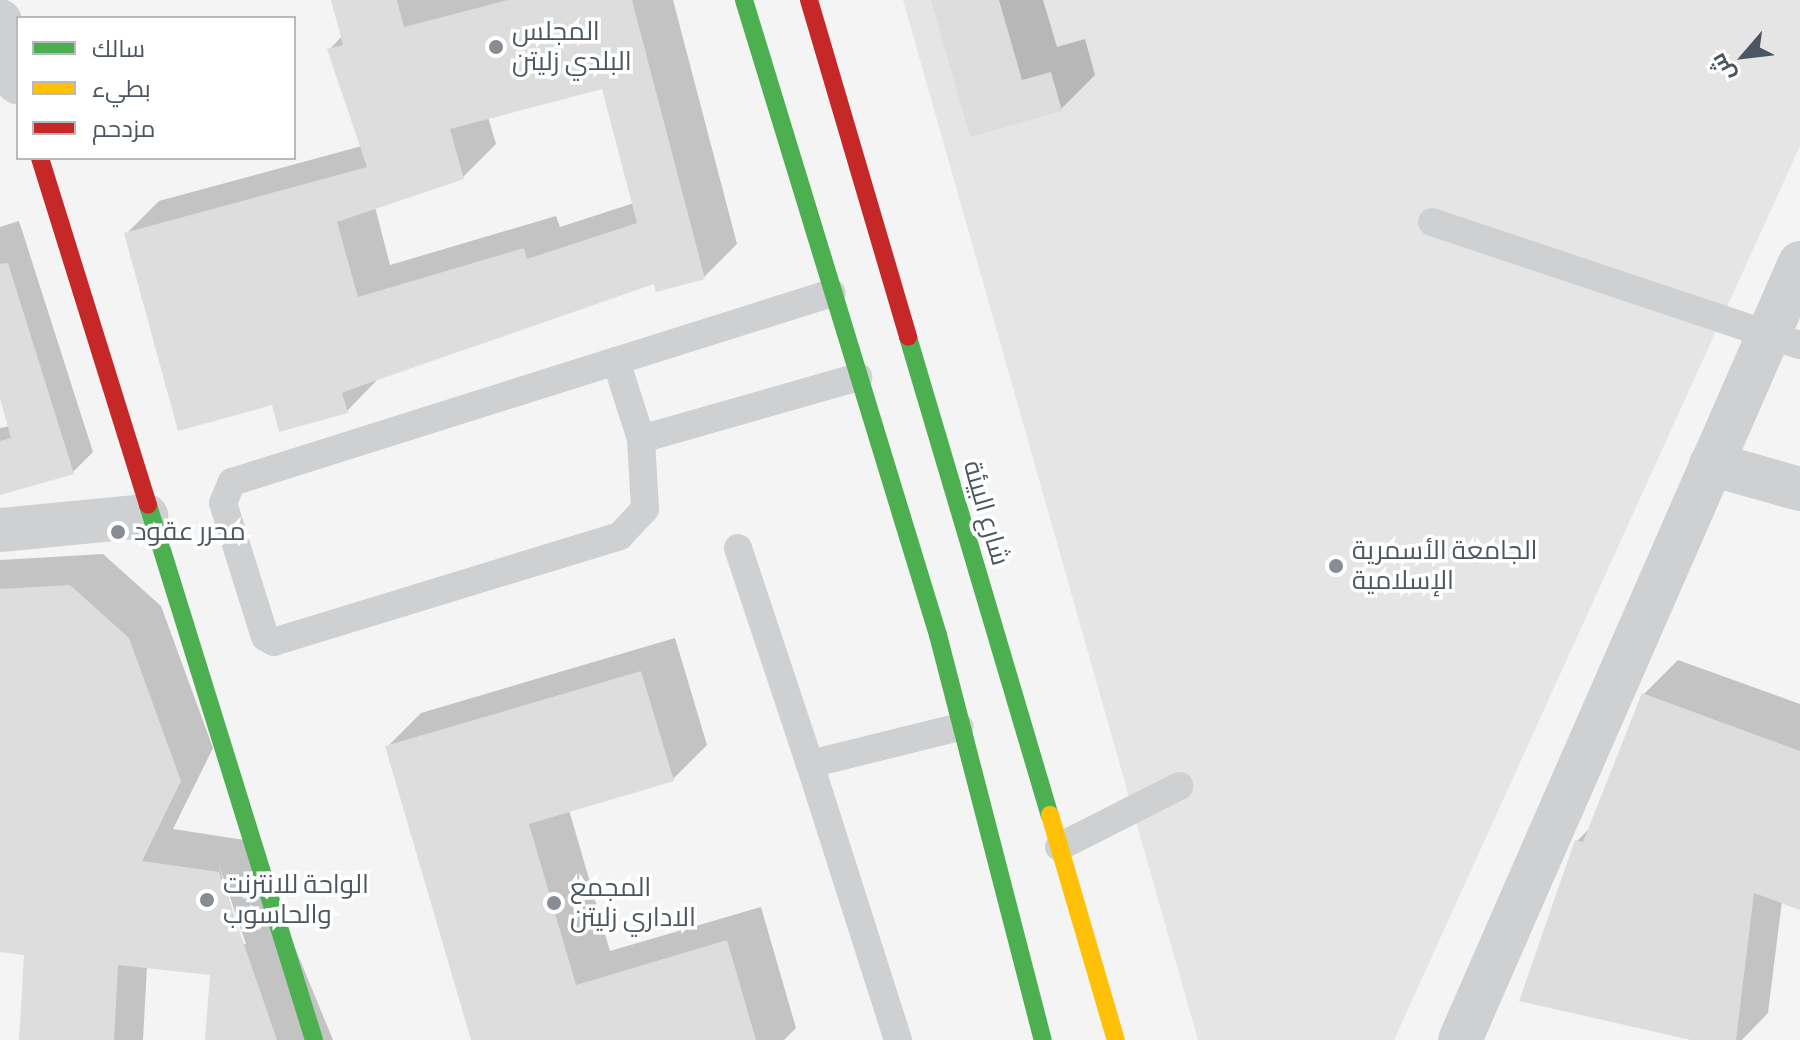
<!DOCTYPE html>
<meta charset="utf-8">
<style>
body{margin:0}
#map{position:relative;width:1800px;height:1040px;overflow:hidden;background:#f4f4f4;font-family:"Source Sans 3",Cairo,sans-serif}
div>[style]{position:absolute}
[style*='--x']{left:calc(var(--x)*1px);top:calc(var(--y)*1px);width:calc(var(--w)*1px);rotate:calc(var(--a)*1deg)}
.education>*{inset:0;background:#e6e5e6}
.shadow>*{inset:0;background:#0003}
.building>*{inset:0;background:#ddddde}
.lane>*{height:28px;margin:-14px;padding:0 14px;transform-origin:14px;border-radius:14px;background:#ced0d2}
.street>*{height:44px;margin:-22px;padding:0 22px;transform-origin:22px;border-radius:22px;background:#ced0d2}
.fast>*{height:18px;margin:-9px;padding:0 9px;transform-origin:9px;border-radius:9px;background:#4caf50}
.slow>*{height:18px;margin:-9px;padding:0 9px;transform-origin:9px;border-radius:9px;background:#ffc107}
.jam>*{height:18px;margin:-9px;padding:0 9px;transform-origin:9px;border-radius:9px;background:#c62828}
.dots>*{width:22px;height:22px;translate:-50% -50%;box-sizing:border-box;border:4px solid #fff;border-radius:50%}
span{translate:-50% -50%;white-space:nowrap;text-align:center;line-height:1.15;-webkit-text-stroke:7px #fff;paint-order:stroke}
.poi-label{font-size:26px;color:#4a5661}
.left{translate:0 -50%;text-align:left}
.street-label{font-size:26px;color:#4a5661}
.legend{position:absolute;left:16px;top:16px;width:280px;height:144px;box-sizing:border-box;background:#fff;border:2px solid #b7bbc0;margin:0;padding:10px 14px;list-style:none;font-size:24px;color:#4a5661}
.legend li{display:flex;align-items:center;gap:16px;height:40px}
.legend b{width:40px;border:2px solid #b7bbc0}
.north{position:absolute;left:1704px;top:16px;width:80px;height:80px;-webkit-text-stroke:6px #fff;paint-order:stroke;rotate:242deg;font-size:22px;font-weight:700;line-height:32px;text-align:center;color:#4a5661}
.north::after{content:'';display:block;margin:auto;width:28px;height:36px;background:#4a5661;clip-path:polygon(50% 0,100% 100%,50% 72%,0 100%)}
</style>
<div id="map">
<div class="education">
<i style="clip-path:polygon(903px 0,1800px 0,1800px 146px,1394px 1040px,1198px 1040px)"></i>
</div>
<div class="shadow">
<i style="clip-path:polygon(evenodd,334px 0,673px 0,737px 244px,704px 277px,655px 282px,379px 378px,347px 411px,273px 403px,126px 234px,159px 201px,362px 146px,329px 50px,342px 36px,334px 0,603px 87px,634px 203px,560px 227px,556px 216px,390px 265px,375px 207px,463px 177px,496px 144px,488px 117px,603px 87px)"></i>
<i style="clip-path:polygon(933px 0,1043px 0,1057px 47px,1085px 39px,1095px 75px,1061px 109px,972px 134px)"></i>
<i style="clip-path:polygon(19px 221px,93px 452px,73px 472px,0 493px,0 428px,10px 426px,0 390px,0 227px)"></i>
<i style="clip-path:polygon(evenodd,103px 554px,161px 606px,213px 748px,173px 829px,251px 841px,333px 1040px,207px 1040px,212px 973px,147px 966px,143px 1040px,21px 1040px,26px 953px,0 950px,0 560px,103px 554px,218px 862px,246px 944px,242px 944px,218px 862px)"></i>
<i style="clip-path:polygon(675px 638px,707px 745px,673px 779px,569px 810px,610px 951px,761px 907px,796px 1028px,784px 1040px,473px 1040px,387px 747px,421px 713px)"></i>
<i style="clip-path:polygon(1678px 660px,1800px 704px,1800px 904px,1782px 901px,1768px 1013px,1742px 1040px,1700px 1040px,1577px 841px,1591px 827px,1644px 694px)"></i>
</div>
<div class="building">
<i style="clip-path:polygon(evenodd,331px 0,397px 0,404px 27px,508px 0,632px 0,705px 279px,656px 292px,654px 284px,363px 385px,342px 393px,348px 413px,279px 432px,272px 405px,178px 431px,124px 233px,367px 167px,327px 49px,343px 45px,331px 0,602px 89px,637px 223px,527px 259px,524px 248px,358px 297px,337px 222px,464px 179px,450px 129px,602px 89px)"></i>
<i style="clip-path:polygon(931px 0,999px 0,1022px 80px,1051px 72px,1062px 111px,970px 137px)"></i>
<i style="clip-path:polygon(8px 263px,74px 474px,0 495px,0 441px,11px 438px,0 398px,0 264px)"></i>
<i style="clip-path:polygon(70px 585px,129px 638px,181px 781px,142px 861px,219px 872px,277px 1040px,205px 1040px,210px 975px,118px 965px,114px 1040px,19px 1040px,24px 955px,0 952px,0 589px)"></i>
<i style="clip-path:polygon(641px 671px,674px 781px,529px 824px,576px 985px,727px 940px,756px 1040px,471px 1040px,385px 746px)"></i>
<i style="clip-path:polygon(1642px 693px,1800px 751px,1800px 910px,1754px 893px,1736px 1040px,1691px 1040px,1519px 1001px,1575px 840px,1583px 842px)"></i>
</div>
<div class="lane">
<i style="--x:1432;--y:222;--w:388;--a:18.5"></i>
<i style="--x:616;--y:361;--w:82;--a:72.2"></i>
<i style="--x:641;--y:439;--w:70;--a:86.7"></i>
<i style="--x:645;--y:509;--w:37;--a:133"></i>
<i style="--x:620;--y:536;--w:362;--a:163"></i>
<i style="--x:274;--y:642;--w:10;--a:-151"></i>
<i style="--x:265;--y:637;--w:140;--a:-107.4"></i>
<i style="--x:223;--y:503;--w:23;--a:-67"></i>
<i style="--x:232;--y:482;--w:403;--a:-17.5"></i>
<i style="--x:616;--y:361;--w:226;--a:-17.5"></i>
<i style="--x:641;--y:439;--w:226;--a:-15.9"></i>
<i style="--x:738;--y:548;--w:228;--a:71.6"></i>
<i style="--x:1059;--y:847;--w:135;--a:-26.9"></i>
<i style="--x:898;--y:1040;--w:290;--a:-107.7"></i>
<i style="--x:810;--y:764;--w:154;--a:-13.9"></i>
</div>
<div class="street">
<i style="--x:0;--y:21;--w:64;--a:73.6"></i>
<i style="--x:1711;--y:464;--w:92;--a:15.7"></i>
<i style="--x:0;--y:530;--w:147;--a:-5.5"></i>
<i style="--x:1460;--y:1040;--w:848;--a:-66.37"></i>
</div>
<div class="fast">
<i style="--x:744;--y:0;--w:664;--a:73.01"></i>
<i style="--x:938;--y:635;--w:418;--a:75.5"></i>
<i style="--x:908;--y:337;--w:499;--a:73.5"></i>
<i style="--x:148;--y:505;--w:560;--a:72.76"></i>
</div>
<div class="slow">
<i style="--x:1050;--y:815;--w:234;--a:73.7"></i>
</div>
<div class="jam">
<i style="--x:809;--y:0;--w:351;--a:73.6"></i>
<i style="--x:40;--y:158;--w:363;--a:72.7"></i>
</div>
<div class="dots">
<i style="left:496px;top:47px;background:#868d94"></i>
<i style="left:118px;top:532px;background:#868d94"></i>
<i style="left:1336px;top:566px;background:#868d94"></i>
<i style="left:207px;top:900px;background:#868d94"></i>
<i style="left:554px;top:903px;background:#868d94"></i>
</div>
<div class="poi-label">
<span class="left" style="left:512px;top:47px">المجلس<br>البلدي زليتن</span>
<span class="left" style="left:134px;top:532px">محرر عقود</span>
<span class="left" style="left:1352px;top:566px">الجامعة الأسمرية<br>الإسلامية</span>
<span class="left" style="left:223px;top:900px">الواحة للانترنت<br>والحاسوب</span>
<span class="left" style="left:570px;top:903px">المجمع<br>الاداري زليتن</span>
</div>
<div class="street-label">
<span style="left:986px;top:513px;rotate:74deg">شارع البيئة</span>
</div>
<ul class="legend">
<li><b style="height:10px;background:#4caf50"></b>سالك</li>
<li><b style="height:10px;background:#ffc107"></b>بطيء</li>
<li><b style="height:10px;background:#c62828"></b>مزدحم</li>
</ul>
<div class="north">ش</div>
</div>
